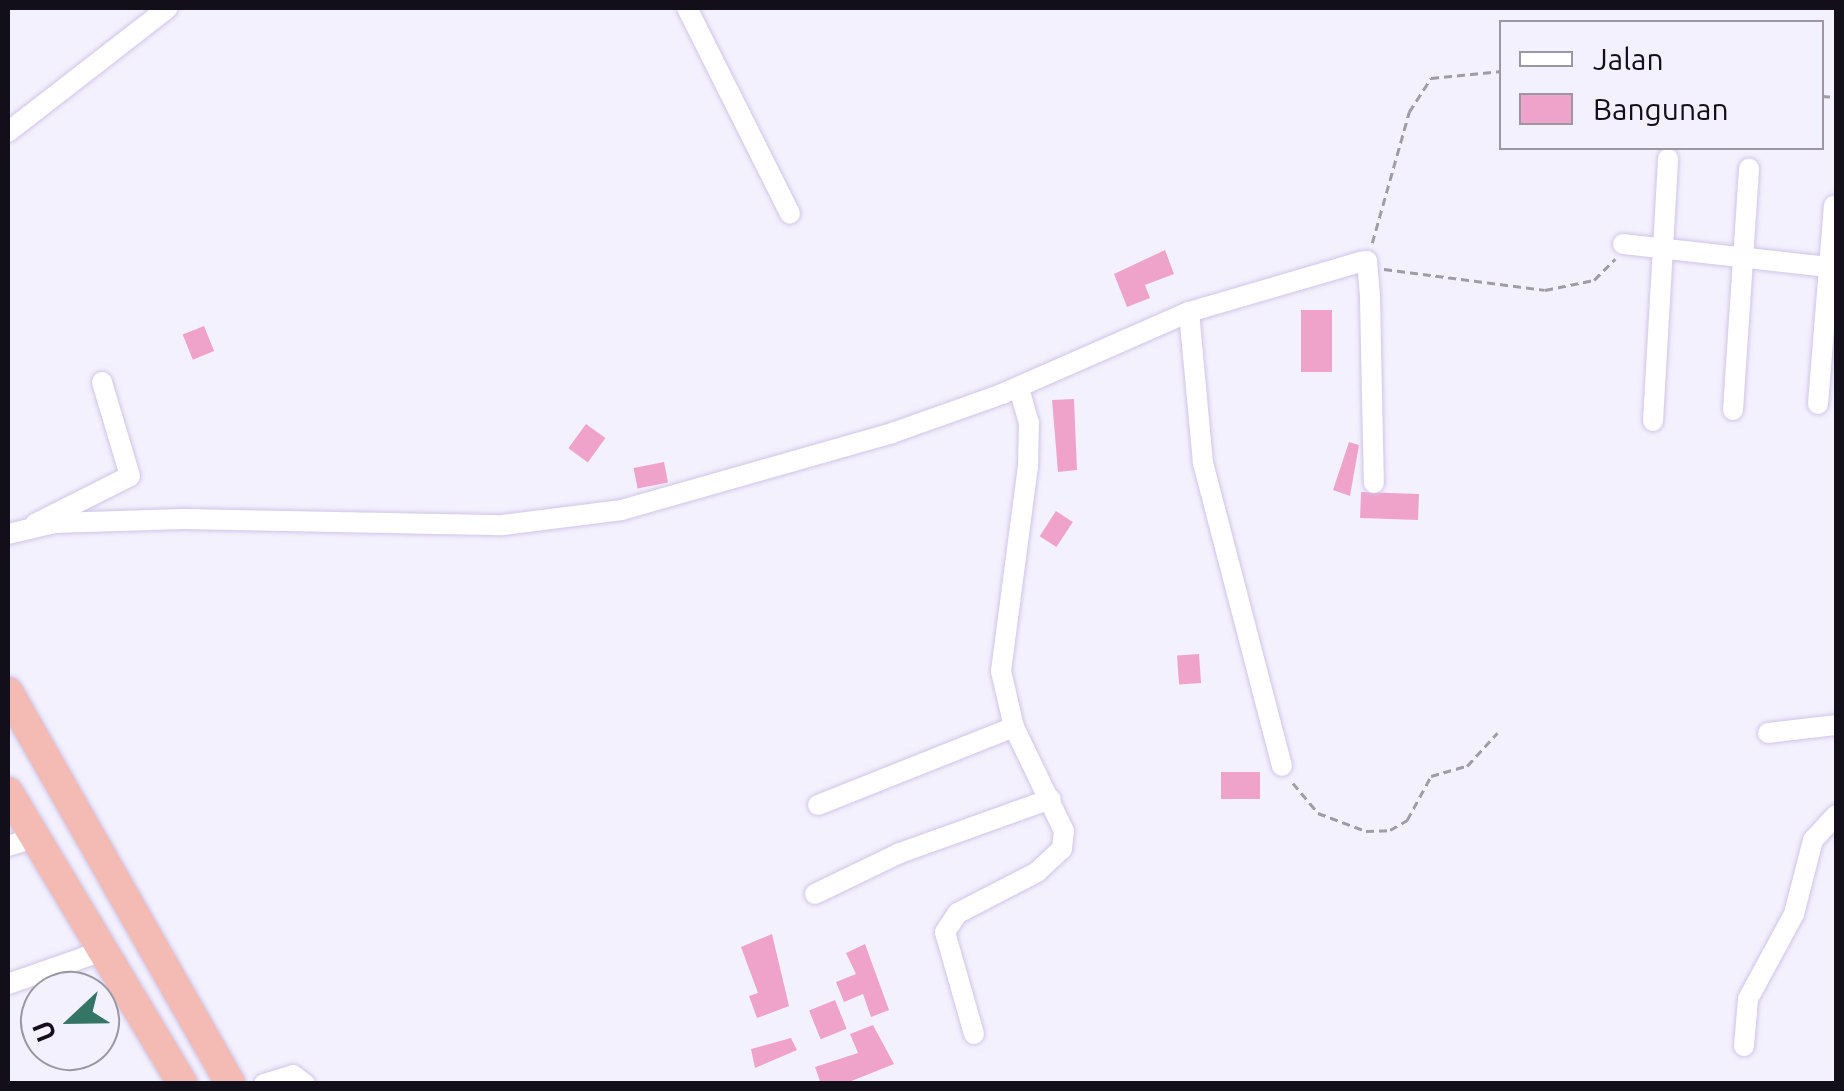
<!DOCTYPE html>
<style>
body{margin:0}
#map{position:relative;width:1844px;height:1091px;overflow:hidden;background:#f4f1fe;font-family:Ubuntu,sans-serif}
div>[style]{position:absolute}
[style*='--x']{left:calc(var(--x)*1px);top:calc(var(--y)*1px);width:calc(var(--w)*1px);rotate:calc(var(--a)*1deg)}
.building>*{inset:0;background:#efa3cb;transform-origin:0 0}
.path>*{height:2.5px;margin-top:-1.25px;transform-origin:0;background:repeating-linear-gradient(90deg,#9f9ca8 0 8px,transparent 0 13px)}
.roads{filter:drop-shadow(0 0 2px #cec6e6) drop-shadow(0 0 2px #cec6e6)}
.minor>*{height:20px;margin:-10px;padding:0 10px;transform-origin:10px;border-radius:10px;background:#fff}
.highway>*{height:30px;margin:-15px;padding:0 15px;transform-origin:15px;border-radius:15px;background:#f3bbb3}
span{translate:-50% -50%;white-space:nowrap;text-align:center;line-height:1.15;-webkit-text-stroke:9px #f4f1fe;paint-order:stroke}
.frame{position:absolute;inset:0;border:10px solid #120f1a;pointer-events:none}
.legend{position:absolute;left:1499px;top:20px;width:325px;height:130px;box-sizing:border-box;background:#f4f1fe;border:2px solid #9a97a3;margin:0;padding:12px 18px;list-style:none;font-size:30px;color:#120f1a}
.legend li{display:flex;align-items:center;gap:20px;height:50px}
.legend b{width:50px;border:2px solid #9a97a3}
.north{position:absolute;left:20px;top:971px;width:100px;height:100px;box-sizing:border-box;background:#f4f1fe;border:2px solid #9a97a3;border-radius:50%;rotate:248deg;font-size:28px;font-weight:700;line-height:40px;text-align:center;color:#120f1a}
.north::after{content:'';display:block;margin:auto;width:35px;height:45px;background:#347565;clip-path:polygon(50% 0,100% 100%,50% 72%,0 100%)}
</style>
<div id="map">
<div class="building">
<i style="clip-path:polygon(1165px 250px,1174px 274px,1145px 285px,1150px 298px,1127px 307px,1114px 274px)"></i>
<i style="left:1301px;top:310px;width:31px;height:62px"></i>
<i style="left:204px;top:326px;width:27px;height:23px;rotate:68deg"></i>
<i style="clip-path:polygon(1074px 399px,1077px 470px,1058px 472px,1052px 400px)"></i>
<i style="left:586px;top:424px;width:24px;height:30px;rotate:36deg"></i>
<i style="clip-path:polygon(1349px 442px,1359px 445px,1350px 496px,1333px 490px)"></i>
<i style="left:664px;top:462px;width:21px;height:31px;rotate:79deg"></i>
<i style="left:1361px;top:492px;width:58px;height:26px;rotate:2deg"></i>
<i style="left:1056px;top:511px;width:20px;height:30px;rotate:33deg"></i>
<i style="left:1199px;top:654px;width:29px;height:22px;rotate:86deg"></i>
<i style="left:1221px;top:772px;width:39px;height:27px"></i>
<i style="clip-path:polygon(772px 934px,789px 1006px,757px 1018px,749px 996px,758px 993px,741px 947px)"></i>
<i style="clip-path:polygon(865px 944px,889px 1010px,871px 1017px,863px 994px,844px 1002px,836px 982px,856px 974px,846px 953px)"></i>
<i style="left:835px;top:1000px;width:31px;height:28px;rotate:68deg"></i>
<i style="clip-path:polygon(873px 1025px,894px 1064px,844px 1084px,821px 1084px,815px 1067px,858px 1053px,850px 1034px)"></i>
<i style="clip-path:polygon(791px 1038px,797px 1050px,755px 1068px,751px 1049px)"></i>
</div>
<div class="path">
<i style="--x:1822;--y:96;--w:14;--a:4"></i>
<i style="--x:1372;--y:243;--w:136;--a:-74.2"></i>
<i style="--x:1409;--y:112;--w:40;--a:-57.1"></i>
<i style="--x:1431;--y:78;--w:71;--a:-5.6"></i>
<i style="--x:1384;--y:269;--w:162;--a:7.4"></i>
<i style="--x:1545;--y:290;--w:50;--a:-11.5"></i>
<i style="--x:1594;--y:280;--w:30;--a:-45"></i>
<i style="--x:1293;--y:783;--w:39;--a:50"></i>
<i style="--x:1318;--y:813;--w:51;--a:20.6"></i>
<i style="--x:1366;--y:831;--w:24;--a:-2"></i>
<i style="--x:1390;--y:830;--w:20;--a:-30"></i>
<i style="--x:1407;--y:820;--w:50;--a:-61.4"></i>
<i style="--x:1431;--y:776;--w:37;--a:-16"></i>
<i style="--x:1467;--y:766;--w:45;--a:-47.7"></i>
</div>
<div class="roads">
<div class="minor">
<i style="--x:687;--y:8;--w:230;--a:63.4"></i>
<i style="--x:8;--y:132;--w:202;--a:-37.8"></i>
<i style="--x:1623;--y:244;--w:214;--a:6.4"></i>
<i style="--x:1189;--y:312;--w:152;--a:84.7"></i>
<i style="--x:1203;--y:463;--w:313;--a:75.4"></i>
<i style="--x:1818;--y:404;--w:199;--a:-85.4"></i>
<i style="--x:1733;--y:410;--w:242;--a:-86.2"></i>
<i style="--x:1653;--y:421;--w:263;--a:-86.7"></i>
<i style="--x:35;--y:524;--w:106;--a:-26.8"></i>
<i style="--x:130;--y:476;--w:98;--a:-106.6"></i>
<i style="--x:8;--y:534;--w:48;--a:-13.2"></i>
<i style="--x:55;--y:523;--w:128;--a:-1.8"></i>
<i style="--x:183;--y:519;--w:320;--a:1.1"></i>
<i style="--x:503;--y:525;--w:120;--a:-7.2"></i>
<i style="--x:622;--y:510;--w:281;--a:-15.9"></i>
<i style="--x:892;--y:433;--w:117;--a:-19.5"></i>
<i style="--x:1002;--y:394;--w:204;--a:-23.7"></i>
<i style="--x:1189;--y:312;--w:178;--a:-16.3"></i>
<i style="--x:1360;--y:262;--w:7;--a:-8"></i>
<i style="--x:1367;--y:261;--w:37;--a:85"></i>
<i style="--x:1370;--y:298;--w:185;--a:88.8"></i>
<i style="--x:1768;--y:733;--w:68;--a:-6.7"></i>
<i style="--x:818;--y:805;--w:211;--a:-21.7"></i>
<i style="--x:8;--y:846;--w:27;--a:-17"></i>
<i style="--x:815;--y:894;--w:94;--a:-25.8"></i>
<i style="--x:900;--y:853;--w:160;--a:-19.7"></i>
<i style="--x:8;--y:984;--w:100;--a:-19.3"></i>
<i style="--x:974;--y:1034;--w:106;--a:-105.9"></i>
<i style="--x:945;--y:932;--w:23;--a:-56"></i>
<i style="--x:958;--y:913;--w:89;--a:-27.4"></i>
<i style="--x:1037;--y:872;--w:34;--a:-43"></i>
<i style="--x:1062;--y:849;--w:18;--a:-84"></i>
<i style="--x:1064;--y:831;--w:115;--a:-115.7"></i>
<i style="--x:1014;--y:727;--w:57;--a:-103.1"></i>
<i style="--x:1001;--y:671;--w:206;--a:-82.5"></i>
<i style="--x:1028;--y:467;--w:44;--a:-88.7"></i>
<i style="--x:1029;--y:423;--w:37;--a:-106"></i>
<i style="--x:1744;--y:1046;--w:47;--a:-85.1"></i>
<i style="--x:1748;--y:999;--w:97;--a:-61.6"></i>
<i style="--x:1794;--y:914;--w:76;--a:-75.6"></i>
<i style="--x:1813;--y:840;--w:34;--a:-47"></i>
<i style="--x:264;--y:1084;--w:30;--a:-17"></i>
<i style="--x:293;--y:1075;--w:15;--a:37"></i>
</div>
<div class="highway">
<i style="--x:8;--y:692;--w:451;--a:60.4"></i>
<i style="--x:8;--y:792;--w:340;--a:59.1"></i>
</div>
</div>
<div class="frame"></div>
<ul class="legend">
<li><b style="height:12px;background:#fff"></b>Jalan</li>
<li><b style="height:28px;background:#efa3cb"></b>Bangunan</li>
</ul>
<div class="north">U</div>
</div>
